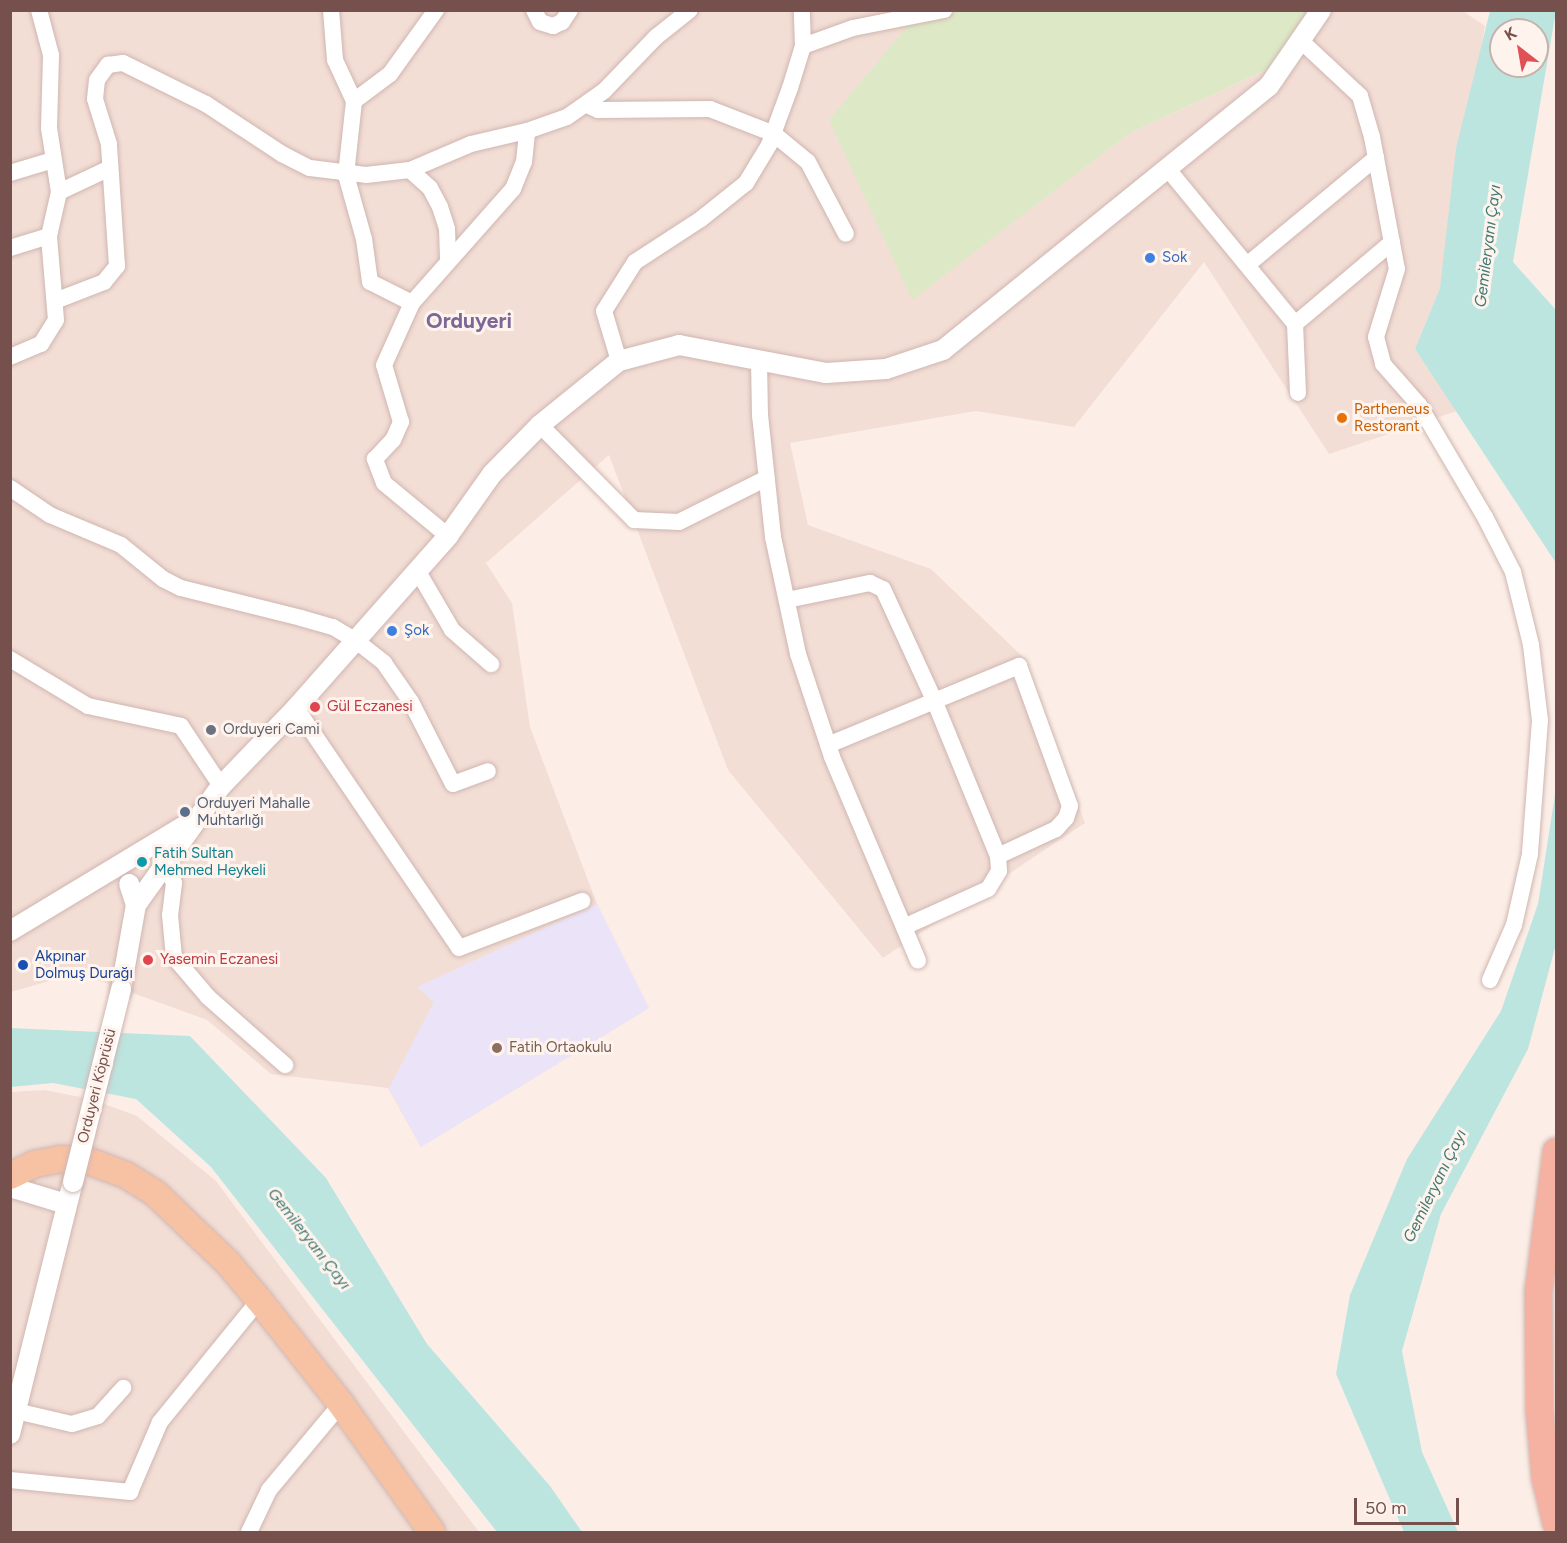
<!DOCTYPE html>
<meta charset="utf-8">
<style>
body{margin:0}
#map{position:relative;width:1567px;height:1543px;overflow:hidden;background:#fceee7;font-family:Figtree,sans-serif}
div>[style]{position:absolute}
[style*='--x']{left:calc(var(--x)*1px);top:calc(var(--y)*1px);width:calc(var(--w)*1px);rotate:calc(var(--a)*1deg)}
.residential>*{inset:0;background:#f3ded6}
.education>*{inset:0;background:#ebe4f8}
.green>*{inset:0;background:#dde9c6}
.water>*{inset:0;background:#bce5e0}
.roads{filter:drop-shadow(0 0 2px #cfb6b0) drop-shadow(0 0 2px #cfb6b0)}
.minor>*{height:16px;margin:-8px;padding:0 8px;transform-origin:8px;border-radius:8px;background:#fff}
.tertiary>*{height:20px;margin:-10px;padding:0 10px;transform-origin:10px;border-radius:10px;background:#fff}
.primary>*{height:26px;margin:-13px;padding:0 13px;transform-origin:13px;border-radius:13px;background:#f7c1a3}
.trunk>*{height:27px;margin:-13.5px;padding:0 13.5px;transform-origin:13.5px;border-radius:13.5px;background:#f5b1a2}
.bridges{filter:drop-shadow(0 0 2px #cfb6b0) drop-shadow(0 0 2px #cfb6b0)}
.tertiary-bridge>*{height:20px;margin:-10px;padding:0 10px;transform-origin:10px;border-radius:10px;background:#fff}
.dots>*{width:16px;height:16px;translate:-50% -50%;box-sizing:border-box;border:3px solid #fef3ed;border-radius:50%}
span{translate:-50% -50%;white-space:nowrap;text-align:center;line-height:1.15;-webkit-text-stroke:6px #fef3ed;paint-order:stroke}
.shop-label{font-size:15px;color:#366cbe}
.left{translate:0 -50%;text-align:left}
.food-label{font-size:15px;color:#c56008}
.health-label{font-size:15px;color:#be3a42}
.worship-label{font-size:15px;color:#5b616d}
.service-label{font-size:15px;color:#4e5e75}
.culture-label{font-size:15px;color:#0d838f}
.transit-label{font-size:15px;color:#164399}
.education-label{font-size:15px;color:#785e54}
.street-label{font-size:15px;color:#75504c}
.water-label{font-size:16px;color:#407973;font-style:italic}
.district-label{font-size:21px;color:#7b6898;font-weight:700}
.frame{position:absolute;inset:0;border:12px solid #75504c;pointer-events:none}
.north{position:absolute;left:1489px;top:18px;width:60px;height:60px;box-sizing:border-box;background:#fef3ed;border:2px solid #c7b2ad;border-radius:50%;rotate:329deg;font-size:16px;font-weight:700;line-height:24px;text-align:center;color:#75504c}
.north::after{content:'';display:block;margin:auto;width:21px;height:27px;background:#e05157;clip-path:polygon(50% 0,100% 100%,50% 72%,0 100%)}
.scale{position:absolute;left:1354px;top:1498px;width:105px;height:27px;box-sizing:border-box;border:3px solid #75504c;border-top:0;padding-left:8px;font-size:18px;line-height:21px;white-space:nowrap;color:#75504c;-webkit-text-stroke:4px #fef3ed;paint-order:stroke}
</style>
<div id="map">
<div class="residential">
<i style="clip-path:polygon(11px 11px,917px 11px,912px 299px,1130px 133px,1268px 69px,1308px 11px,1463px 11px,1485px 26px,1440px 288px,1415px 349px,1457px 411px,1329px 454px,1204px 262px,1074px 427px,976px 411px,790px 443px,808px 525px,931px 569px,1022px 656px,1085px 823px,883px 958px,728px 770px,609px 455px,486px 563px,512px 603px,530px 727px,597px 904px,649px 1008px,421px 1147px,388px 1088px,271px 1074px,207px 1020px,78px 973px,11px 992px)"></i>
<i style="clip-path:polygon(44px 1090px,91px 1099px,137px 1116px,216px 1181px,479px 1532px,11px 1532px,11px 1092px)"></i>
</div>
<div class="education">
<i style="clip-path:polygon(597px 904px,649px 1008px,421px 1147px,389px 1088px,434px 1002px,417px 987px)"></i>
</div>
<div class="green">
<i style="clip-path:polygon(961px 11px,1308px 11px,1268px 69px,1130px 133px,912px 300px,829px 120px,911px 22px)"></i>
</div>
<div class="water">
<i style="clip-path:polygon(evenodd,1490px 11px,1556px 11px,1513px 262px,1556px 310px,1556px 563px,1415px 349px,1440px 288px,1456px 148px,1490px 11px,1501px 30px,1537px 30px,1537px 66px,1501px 66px,1501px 30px)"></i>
<i style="clip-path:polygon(1556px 788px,1556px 944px,1528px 1049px,1441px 1214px,1402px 1351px,1422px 1452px,1458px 1532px,1404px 1532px,1336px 1374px,1350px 1295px,1407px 1159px,1501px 1011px,1538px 904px)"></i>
<i style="clip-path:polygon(10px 1028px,190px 1036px,326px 1178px,427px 1344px,550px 1486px,582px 1532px,497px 1532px,211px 1167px,136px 1099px,53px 1083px,11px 1087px)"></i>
</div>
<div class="roads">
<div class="minor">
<i style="--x:331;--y:10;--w:50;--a:85.4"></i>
<i style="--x:335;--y:60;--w:45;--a:65.1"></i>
<i style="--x:534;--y:10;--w:13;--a:63"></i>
<i style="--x:540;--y:22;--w:14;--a:17"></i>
<i style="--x:553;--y:26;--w:10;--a:-24"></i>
<i style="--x:562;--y:22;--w:14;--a:-56"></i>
<i style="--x:1300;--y:40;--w:82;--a:43"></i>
<i style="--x:1360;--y:96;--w:43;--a:73.7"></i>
<i style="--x:1372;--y:137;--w:134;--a:79.3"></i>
<i style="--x:1397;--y:269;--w:71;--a:107.2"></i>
<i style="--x:1376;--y:337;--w:28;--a:75"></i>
<i style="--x:1383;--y:364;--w:55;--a:48.7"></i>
<i style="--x:1419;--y:405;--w:130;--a:59.5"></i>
<i style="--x:1485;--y:517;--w:62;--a:63"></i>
<i style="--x:1513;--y:572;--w:75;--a:76.1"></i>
<i style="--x:1531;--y:645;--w:76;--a:83.2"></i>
<i style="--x:1540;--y:720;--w:134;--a:94.3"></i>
<i style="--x:1530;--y:854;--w:73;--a:102.7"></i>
<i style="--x:1514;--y:925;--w:60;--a:113.6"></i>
<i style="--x:803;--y:46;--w:53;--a:-19.8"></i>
<i style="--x:853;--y:28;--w:93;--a:-11.2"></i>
<i style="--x:587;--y:105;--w:12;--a:24"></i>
<i style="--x:598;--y:110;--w:112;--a:-0.5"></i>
<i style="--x:710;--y:109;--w:69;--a:21.3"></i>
<i style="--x:774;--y:134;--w:44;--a:39.5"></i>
<i style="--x:808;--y:162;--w:81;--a:62.2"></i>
<i style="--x:1167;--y:168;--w:202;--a:50.6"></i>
<i style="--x:1295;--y:324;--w:69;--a:87.5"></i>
<i style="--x:410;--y:170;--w:27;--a:42"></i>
<i style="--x:430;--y:188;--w:21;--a:62"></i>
<i style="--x:440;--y:207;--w:23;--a:72"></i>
<i style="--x:447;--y:229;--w:30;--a:88"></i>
<i style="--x:10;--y:173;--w:45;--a:-16.8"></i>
<i style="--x:59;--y:192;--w:54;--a:-25.1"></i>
<i style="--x:10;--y:248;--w:41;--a:-17.1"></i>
<i style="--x:1247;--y:265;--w:168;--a:-39.7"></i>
<i style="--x:55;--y:301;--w:53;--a:-21.2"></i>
<i style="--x:104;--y:282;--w:21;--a:-51"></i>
<i style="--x:117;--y:266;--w:122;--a:-93.8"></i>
<i style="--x:109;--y:144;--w:47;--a:-107.3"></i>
<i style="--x:95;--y:99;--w:19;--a:-84"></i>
<i style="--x:97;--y:80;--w:19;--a:-54"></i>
<i style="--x:108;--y:65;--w:15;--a:-8"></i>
<i style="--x:123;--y:63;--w:93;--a:26.3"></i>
<i style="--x:206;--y:104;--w:91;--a:33.3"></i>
<i style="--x:282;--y:154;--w:31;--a:27"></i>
<i style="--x:310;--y:168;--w:56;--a:7.1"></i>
<i style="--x:366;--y:175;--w:44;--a:-6.5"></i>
<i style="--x:410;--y:170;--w:66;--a:-23.1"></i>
<i style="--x:471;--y:144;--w:57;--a:-13.1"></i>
<i style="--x:527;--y:131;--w:42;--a:-19.3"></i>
<i style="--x:567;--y:117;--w:45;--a:-35.1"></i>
<i style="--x:604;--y:91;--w:75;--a:-46.1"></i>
<i style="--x:656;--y:37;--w:43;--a:-38.5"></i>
<i style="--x:412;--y:303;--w:47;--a:-153.4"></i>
<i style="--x:370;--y:282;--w:43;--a:-97.9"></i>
<i style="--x:364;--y:239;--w:66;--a:-105.7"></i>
<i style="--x:346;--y:175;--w:74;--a:-83.8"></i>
<i style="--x:354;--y:101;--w:45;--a:-36.9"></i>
<i style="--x:390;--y:74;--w:79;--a:-54.3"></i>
<i style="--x:1295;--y:324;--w:127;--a:-40.2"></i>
<i style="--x:10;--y:357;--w:34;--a:-23"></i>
<i style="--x:41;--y:344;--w:28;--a:-58"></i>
<i style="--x:56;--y:320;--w:84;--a:-94.8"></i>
<i style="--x:49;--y:236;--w:45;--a:-77.2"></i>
<i style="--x:59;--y:192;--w:65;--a:-98.9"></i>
<i style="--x:49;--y:128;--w:73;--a:-88.4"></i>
<i style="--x:51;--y:55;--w:47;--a:-104.9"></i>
<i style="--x:759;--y:360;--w:55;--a:89"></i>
<i style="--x:760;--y:415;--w:123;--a:83.9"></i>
<i style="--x:773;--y:537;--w:120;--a:77.9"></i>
<i style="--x:798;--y:654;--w:108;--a:71.7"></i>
<i style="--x:832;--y:757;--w:221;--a:67.1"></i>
<i style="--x:619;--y:361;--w:52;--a:-106.7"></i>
<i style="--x:604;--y:311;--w:58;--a:-57.7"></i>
<i style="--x:635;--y:262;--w:79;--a:-33.1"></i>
<i style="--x:701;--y:219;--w:58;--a:-38.7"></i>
<i style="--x:746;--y:183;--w:44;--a:-58.8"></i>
<i style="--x:769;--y:145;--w:61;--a:-69.8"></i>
<i style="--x:790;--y:88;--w:44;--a:-72.8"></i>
<i style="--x:803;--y:46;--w:36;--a:-92"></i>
<i style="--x:540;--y:425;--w:134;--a:45.3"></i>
<i style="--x:634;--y:520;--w:45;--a:2.5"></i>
<i style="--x:679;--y:522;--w:98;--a:-26.6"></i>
<i style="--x:10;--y:488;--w:48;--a:34"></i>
<i style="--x:50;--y:515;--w:77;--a:22.9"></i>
<i style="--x:121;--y:545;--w:54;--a:39"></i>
<i style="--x:163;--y:579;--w:20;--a:27"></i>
<i style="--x:181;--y:588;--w:124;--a:14"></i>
<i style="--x:301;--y:618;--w:33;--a:16"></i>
<i style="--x:333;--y:627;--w:26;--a:31"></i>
<i style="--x:355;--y:640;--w:37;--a:38"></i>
<i style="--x:384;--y:663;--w:47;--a:55.3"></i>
<i style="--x:411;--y:702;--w:92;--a:62.9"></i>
<i style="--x:453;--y:784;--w:37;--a:-20"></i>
<i style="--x:448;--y:536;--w:83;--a:-140.4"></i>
<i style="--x:384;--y:483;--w:26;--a:-111"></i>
<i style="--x:375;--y:459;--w:26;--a:-47"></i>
<i style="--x:393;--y:440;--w:20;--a:-66"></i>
<i style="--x:401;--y:422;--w:59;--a:-106.6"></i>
<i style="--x:384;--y:365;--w:68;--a:-65.7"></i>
<i style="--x:412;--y:303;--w:152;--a:-48.5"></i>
<i style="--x:513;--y:189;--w:29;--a:-68"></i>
<i style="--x:524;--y:162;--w:31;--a:-84"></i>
<i style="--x:417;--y:570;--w:69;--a:59.7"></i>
<i style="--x:452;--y:630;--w:52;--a:41.1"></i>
<i style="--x:787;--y:600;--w:85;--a:-11.6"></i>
<i style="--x:870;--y:583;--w:14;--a:25"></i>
<i style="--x:883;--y:589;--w:122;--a:65.3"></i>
<i style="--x:934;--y:700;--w:169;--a:67.7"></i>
<i style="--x:998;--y:856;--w:15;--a:86"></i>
<i style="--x:999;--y:871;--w:21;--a:121"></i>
<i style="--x:988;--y:889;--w:92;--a:155.7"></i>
<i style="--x:10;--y:659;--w:91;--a:31.1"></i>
<i style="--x:88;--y:706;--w:95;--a:12.1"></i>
<i style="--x:181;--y:726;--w:72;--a:56.3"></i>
<i style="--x:296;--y:708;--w:290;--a:55.8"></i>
<i style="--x:459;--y:948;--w:132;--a:-20.9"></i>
<i style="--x:828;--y:745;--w:207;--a:-22.5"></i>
<i style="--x:1019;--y:666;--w:149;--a:70"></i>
<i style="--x:1070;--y:806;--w:13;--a:108"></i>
<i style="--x:1066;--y:818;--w:15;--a:132"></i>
<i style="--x:1056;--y:829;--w:64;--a:155"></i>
<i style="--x:166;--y:865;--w:20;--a:66"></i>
<i style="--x:174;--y:883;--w:32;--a:97"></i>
<i style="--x:170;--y:915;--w:42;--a:84.6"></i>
<i style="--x:174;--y:957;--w:52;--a:49.6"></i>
<i style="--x:208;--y:997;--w:103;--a:41.4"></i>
<i style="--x:16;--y:1411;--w:57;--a:13.1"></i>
<i style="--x:72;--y:1424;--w:27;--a:-17"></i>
<i style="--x:98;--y:1416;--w:38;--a:-48"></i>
<i style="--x:10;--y:1480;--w:121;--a:5.7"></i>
<i style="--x:130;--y:1492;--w:76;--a:-66.8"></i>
<i style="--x:160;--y:1422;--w:157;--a:-50.9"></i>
<i style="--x:249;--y:1532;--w:47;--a:-64.5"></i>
<i style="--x:269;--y:1490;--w:112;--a:-50.1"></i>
</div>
<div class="tertiary">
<i style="--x:136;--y:905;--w:146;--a:-54.5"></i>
<i style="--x:221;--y:786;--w:108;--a:-46.1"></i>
<i style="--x:296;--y:708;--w:230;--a:-48.5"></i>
<i style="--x:448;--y:536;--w:76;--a:-54.6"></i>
<i style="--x:492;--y:474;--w:69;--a:-45.6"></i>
<i style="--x:540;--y:425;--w:102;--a:-39"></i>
<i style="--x:619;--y:361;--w:62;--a:-14.9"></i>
<i style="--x:679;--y:345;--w:150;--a:10.8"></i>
<i style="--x:826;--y:373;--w:60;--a:-3.8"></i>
<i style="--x:886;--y:369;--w:60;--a:-18.4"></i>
<i style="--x:943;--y:350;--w:419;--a:-39"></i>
<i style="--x:1269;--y:86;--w:92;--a:-55.6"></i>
<i style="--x:10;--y:931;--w:209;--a:-31.1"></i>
<i style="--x:121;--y:989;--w:85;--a:-79.9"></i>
<i style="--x:136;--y:905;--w:22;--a:-108"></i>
<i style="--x:10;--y:1187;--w:59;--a:16.9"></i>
<i style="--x:10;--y:1434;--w:260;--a:-76"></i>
</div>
<div class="primary">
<i style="--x:10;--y:1176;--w:28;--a:-26"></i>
<i style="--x:35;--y:1164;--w:25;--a:-11"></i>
<i style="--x:60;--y:1159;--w:26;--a:2"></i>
<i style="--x:86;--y:1160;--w:43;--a:20.6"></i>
<i style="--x:126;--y:1175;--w:34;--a:32"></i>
<i style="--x:155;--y:1193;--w:101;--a:43.8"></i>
<i style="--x:228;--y:1263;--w:48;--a:50"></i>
<i style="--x:259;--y:1300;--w:132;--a:51.7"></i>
<i style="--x:341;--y:1404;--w:157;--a:54.6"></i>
</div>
<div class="trunk">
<i style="--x:1556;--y:1151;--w:142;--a:97.3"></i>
<i style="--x:1538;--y:1292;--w:118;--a:89.5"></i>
<i style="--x:1539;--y:1410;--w:68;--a:85"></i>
<i style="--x:1545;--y:1478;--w:46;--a:76.3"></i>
</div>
</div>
<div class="bridges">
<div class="tertiary-bridge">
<i style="--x:73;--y:1182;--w:199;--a:-76"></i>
</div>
</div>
<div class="dots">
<i style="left:1150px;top:258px;background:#3f7fe0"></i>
<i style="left:1342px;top:418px;background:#e8710a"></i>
<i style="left:392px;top:631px;background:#3f7fe0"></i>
<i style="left:315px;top:707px;background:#e0444e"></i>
<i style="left:211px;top:730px;background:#6b7280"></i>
<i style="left:185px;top:812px;background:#5c6f8a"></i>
<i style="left:142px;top:862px;background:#0f9aa8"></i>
<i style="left:148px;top:960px;background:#e0444e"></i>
<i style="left:23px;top:965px;background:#1a4fb4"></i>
<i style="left:497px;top:1048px;background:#8d6e63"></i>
</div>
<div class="shop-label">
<span class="left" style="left:1162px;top:258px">Sok</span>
<span class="left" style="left:404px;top:631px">Şok</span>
</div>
<div class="food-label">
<span class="left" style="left:1354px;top:418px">Partheneus<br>Restorant</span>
</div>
<div class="health-label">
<span class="left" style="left:327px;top:707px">Gül Eczanesi</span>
<span class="left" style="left:160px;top:960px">Yasemin Eczanesi</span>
</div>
<div class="worship-label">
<span class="left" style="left:223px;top:730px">Orduyeri Cami</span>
</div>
<div class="service-label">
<span class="left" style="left:197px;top:812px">Orduyeri Mahalle<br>Muhtarlığı</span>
</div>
<div class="culture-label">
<span class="left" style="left:154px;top:862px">Fatih Sultan<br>Mehmed Heykeli</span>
</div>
<div class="transit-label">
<span class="left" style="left:35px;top:965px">Akpınar<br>Dolmuş Durağı</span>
</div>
<div class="education-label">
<span class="left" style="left:509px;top:1048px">Fatih Ortaokulu</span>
</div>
<div class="street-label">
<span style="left:97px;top:1086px;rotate:-76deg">Orduyeri Köprüsü</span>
</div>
<div class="water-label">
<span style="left:1488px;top:246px;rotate:-83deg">Gemileryanı Çayı</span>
<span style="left:1435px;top:1186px;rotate:-64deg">Gemileryanı Çayı</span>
<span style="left:309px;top:1239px;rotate:52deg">Gemileryanı Çayı</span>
</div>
<div class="district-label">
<span style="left:469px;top:321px">Orduyeri</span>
</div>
<div class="frame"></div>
<div class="north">K</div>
<div class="scale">50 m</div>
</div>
